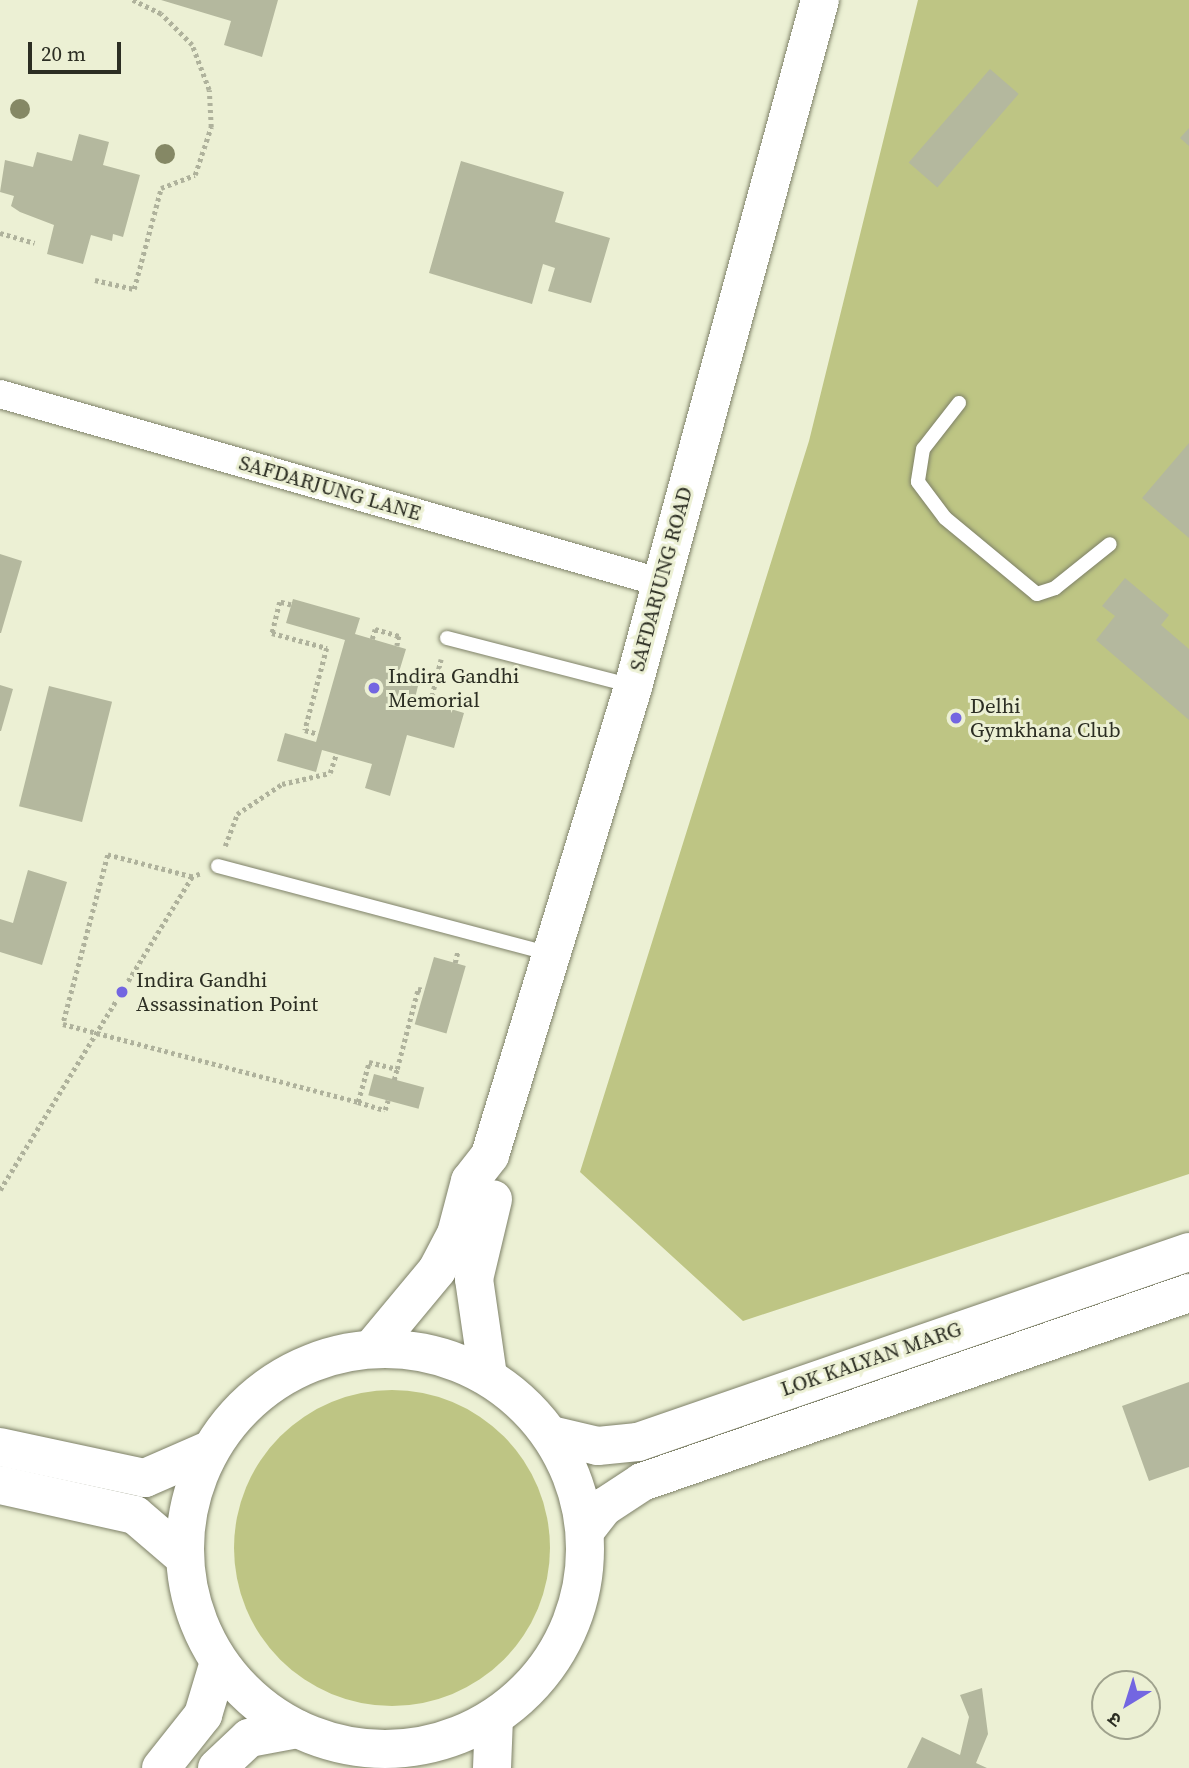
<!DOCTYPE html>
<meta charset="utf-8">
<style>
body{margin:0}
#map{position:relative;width:1189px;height:1768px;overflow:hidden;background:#ecf0d4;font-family:"Source Serif 4","Noto Sans Devanagari",serif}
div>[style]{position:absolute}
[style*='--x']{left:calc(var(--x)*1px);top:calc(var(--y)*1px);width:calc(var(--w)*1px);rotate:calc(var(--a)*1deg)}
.green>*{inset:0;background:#bec584}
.round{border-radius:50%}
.building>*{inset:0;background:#b4b89e;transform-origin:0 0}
.path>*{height:4.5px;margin-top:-2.25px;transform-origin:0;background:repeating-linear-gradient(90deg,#afb29c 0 3.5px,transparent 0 7px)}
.roads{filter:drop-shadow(0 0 2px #7e8168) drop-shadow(0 0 2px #7e8168)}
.lane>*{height:14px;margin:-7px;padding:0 7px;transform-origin:7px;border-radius:7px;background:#fff}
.street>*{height:28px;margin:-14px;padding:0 14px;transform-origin:14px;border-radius:14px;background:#fff}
.secondary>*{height:38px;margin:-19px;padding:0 19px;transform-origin:19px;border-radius:19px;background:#fff}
.secondary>.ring{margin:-19px;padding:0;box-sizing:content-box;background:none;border:38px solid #fff;border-radius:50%}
.trees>*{width:20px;height:20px;margin:-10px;border-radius:50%;background:#858865}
.dots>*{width:19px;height:19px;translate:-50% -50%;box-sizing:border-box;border:4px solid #ecf0d4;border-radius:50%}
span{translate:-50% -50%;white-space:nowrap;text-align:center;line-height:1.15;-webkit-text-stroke:6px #ecf0d4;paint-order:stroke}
.street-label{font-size:21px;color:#2c2e23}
.poi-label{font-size:21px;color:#2c2e23}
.left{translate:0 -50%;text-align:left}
.north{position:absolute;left:1091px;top:1670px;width:70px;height:70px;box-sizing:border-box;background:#ecf0d4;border:2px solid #9fa28d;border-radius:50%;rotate:218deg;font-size:19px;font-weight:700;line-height:28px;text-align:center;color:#2c2e23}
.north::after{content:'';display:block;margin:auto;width:24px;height:32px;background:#7366e1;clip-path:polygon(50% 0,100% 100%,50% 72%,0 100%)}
.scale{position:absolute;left:28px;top:42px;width:93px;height:32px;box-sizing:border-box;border:4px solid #2c2e23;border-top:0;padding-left:9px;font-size:21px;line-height:24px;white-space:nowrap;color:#2c2e23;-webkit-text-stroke:5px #ecf0d4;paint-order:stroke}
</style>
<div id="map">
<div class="green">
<i style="clip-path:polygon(918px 0,1189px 0,1189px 1174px,743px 1321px,580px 1172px,809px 441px)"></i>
<i class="round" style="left:234px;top:1390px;width:316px;height:316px"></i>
</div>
<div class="building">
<i style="clip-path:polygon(161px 0,278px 0,262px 57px,224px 45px,231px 21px)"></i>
<i style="left:990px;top:69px;width:38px;height:124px;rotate:41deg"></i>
<i style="clip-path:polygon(1189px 128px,1189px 146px,1180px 138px)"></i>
<i style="clip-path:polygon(79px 134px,109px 142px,103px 165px,140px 175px,123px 237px,113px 234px,112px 241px,91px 235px,83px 264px,47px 254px,54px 225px,20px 212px,11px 206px,14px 196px,0 192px,5px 160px,33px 167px,37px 152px,72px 161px)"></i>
<i style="clip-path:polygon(461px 161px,564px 192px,555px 222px,610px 238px,591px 303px,548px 291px,555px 268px,543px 264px,532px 304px,429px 273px)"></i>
<i style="clip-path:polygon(1189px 443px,1189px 538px,1142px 498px)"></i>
<i style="clip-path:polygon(0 554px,22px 561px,1px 633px,0 633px)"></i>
<i style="clip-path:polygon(1125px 578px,1169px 615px,1161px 625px,1189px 649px,1189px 720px,1096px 640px,1115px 616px,1102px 606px)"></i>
<i style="clip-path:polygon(293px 599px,360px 618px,355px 634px,406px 649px,399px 672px,420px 678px,415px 698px,464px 713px,454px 748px,407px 735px,390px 796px,365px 788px,372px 764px,322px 750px,316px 772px,277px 761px,285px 733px,316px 742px,345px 640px,286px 623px)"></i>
<i style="clip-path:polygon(0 685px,13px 689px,1px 731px,0 731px)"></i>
<i style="left:49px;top:686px;width:65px;height:124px;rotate:14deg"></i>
<i style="clip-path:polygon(28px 870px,67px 882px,42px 965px,0 952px,0 919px,13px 923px)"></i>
<i style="left:434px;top:957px;width:33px;height:70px;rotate:16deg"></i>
<i style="left:374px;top:1074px;width:52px;height:22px;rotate:15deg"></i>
<i style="clip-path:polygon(1189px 1382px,1189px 1467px,1149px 1481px,1122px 1406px)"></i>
<i style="clip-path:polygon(982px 1688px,988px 1734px,976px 1763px,987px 1768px,907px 1768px,922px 1737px,960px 1755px,969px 1717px,960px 1695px)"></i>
</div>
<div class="path">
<i style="--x:0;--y:233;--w:36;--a:16"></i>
<i style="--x:95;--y:280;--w:40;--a:13"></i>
<i style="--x:134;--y:289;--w:105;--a:-75"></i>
<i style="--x:161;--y:188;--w:36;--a:-21"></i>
<i style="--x:195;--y:175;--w:51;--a:-71.6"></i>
<i style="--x:211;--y:127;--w:37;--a:-93"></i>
<i style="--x:209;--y:90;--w:48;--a:-110.7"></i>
<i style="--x:192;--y:45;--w:44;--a:-135"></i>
<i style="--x:161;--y:14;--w:32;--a:-154"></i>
<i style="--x:291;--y:605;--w:11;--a:-165"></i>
<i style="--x:280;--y:602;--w:32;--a:104"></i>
<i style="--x:272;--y:633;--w:57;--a:15.3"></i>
<i style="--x:327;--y:648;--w:85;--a:105"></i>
<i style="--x:305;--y:730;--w:14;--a:17"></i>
<i style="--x:372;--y:639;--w:10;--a:-73"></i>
<i style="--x:375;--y:629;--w:25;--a:16"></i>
<i style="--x:399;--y:636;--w:10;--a:101"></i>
<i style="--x:430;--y:703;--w:45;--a:-76"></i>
<i style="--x:225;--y:846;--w:34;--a:-69"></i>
<i style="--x:237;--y:814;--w:54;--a:-33.7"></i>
<i style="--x:282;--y:784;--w:49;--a:-12.9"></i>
<i style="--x:330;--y:773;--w:19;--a:-72"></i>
<i style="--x:200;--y:874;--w:9;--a:159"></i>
<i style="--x:192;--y:877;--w:87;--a:-165.3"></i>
<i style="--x:108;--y:855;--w:175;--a:104.9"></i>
<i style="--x:63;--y:1024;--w:305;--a:14.8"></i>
<i style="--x:358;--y:1102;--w:41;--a:-74.6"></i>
<i style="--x:369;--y:1062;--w:29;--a:14"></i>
<i style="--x:397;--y:1069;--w:83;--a:-75.3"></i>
<i style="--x:418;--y:989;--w:7;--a:8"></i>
<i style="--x:455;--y:963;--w:13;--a:-77"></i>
<i style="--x:394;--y:1080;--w:11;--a:-75"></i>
<i style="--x:358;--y:1102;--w:28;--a:17"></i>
<i style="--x:385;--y:1110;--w:10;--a:-73"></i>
<i style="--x:0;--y:1190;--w:367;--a:-58.5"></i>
</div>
<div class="roads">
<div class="lane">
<i style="--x:959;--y:403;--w:58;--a:128"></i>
<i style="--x:923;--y:449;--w:33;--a:99"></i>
<i style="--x:918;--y:482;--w:45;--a:53.1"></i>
<i style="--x:945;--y:518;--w:119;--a:39.6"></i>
<i style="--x:1037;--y:594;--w:19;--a:-18"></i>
<i style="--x:1055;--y:588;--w:70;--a:-38.7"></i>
<i style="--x:447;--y:638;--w:191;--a:14.5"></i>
<i style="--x:218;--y:866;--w:344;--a:14.8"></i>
</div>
<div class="street">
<i style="--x:0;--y:394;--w:685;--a:15.92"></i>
</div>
<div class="secondary">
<i style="--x:374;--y:1346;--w:99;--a:-50.3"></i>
<i style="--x:437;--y:1270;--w:41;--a:-62.2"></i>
<i style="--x:456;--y:1234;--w:55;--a:-75.2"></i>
<i style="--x:470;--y:1181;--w:33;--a:-52"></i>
<i style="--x:490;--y:1155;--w:489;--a:-73"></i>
<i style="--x:633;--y:687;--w:712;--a:-74.77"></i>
<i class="ring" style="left:185px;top:1349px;width:362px;height:362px"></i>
<i style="--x:488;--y:1376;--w:98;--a:-98.2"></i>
<i style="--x:474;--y:1279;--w:82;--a:-76.6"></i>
<i style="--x:551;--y:1435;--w:48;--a:13.2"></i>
<i style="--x:598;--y:1446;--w:40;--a:-5.7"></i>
<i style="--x:638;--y:1442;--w:583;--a:-19.03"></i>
<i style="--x:0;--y:1447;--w:148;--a:12.1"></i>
<i style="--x:145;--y:1478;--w:70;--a:-23.6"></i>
<i style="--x:0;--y:1485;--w:138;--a:12.5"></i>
<i style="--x:135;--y:1515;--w:65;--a:40.6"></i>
<i style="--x:585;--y:1531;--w:31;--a:-52"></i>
<i style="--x:604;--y:1507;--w:45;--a:-33.3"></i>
<i style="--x:642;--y:1482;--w:579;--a:-19.06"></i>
<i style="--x:161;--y:1768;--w:68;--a:-51.6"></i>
<i style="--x:203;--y:1715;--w:55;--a:-73.2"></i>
<i style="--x:217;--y:1768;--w:44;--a:-43.2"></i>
<i style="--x:249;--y:1738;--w:49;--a:-10.6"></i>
<i style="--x:492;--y:1768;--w:50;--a:-87.7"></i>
</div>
</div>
<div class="trees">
<i style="left:20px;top:109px"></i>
<i style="left:165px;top:154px"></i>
</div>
<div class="dots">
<i style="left:374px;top:688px;background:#7366e1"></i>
<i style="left:956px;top:718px;background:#7366e1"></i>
<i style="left:122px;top:992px;background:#7366e1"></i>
</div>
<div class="street-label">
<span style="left:330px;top:488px;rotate:16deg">SAFDARJUNG LANE</span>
<span style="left:661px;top:579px;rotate:-75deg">SAFDARJUNG ROAD</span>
<span style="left:871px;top:1359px;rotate:-19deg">LOK KALYAN MARG</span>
</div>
<div class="poi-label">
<span class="left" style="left:388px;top:688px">Indira Gandhi<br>Memorial</span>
<span class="left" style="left:970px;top:718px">Delhi<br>Gymkhana Club</span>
<span class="left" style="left:136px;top:992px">Indira Gandhi<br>Assassination Point</span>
</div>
<div class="north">उ</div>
<div class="scale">20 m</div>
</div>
